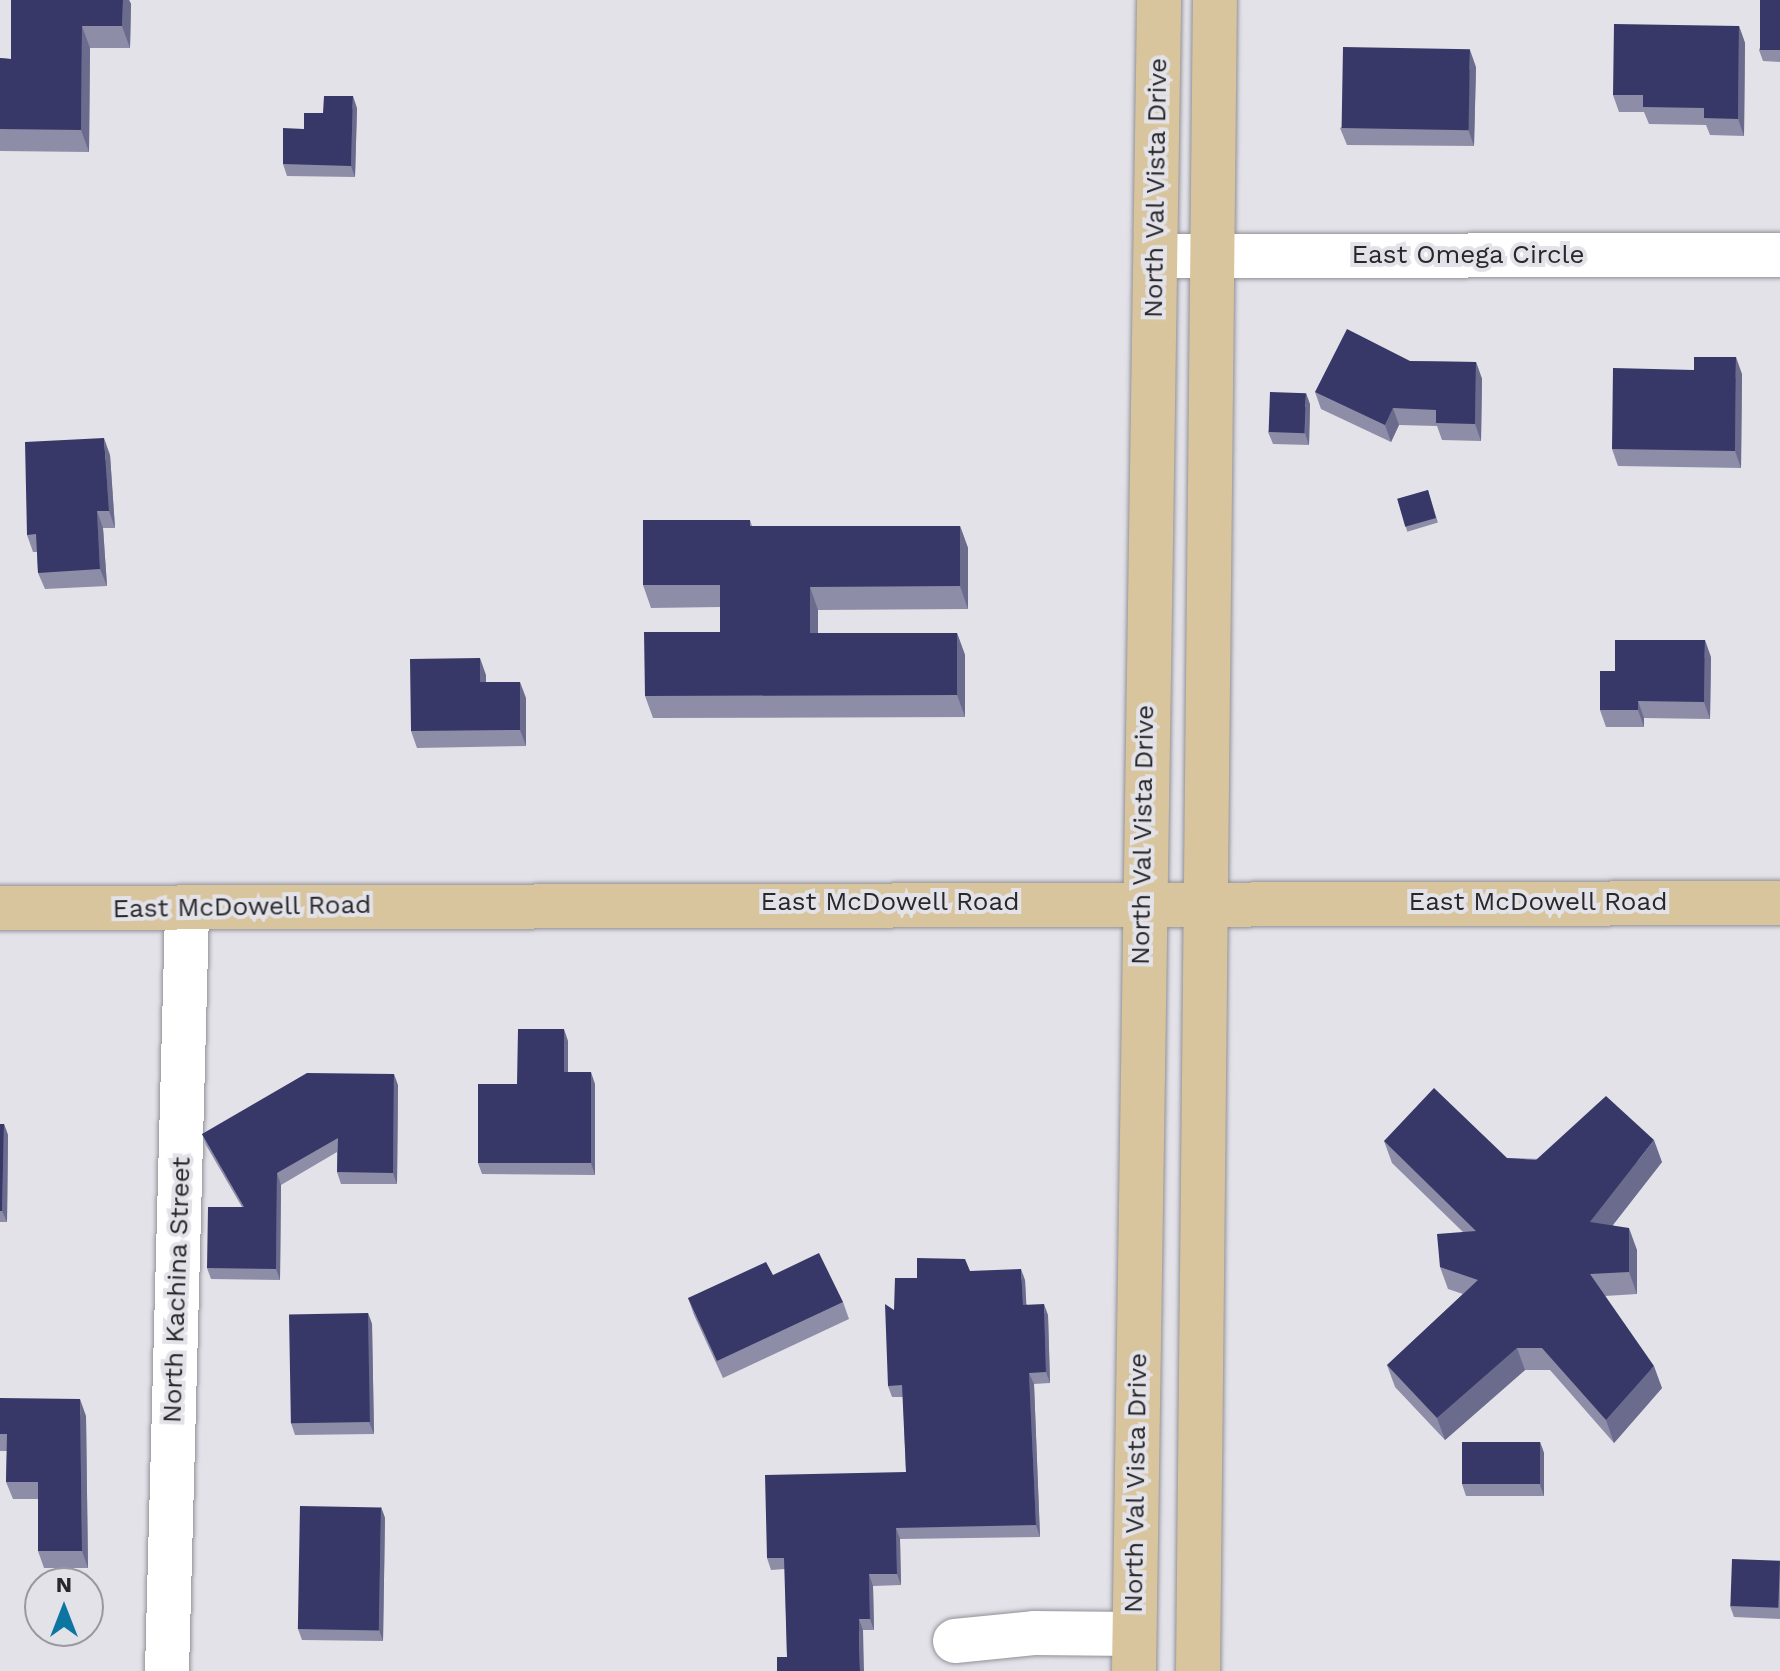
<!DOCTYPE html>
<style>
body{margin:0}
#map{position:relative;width:1780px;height:1671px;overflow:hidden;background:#e3e2e9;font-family:"Work Sans",sans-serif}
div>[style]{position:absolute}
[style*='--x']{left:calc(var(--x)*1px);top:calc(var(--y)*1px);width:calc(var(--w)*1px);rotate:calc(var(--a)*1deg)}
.roads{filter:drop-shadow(0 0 2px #919196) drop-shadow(0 0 2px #919196)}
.minor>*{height:44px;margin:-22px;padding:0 22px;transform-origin:22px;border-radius:22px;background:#fff}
.major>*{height:44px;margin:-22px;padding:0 22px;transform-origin:22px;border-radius:22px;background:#d8c59d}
.wall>*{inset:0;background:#8d8da8;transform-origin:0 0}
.shaded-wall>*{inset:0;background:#6b6b8e}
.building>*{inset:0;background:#373867;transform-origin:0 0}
span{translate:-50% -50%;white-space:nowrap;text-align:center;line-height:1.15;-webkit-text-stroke:8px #e3e2e9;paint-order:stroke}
.street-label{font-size:26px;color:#28282a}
.north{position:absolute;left:24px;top:1567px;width:80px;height:80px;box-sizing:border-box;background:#e3e2e9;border:2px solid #98989d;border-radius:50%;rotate:0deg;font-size:22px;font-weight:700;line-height:32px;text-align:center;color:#28282a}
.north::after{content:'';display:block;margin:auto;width:28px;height:36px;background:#0d75a1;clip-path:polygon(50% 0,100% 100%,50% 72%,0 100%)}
</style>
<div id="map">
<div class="roads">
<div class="minor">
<i style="--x:1156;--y:256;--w:624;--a:-0.09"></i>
<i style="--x:955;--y:1641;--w:79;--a:-5.8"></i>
<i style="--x:1034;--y:1633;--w:100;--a:0.6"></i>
<i style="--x:167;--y:1671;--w:761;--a:-88.49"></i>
</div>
<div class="major">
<i style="--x:0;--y:908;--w:1780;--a:-0.16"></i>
<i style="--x:1134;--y:1671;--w:1671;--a:-89.14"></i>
<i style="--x:1198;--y:1671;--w:1671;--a:-89.42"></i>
</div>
</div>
<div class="wall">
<i style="clip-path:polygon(11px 0,129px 0,131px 4px,130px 48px,90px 48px,89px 152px,0 151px,0 58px,11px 59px)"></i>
<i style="clip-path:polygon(1780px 0,1780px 62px,1763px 61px,1759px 50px)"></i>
<i style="clip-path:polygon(1739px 26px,1745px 43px,1744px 136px,1710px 135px,1706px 125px,1649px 124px,1644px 112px,1619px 112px,1613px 95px)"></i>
<i style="clip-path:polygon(1476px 67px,1474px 146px,1347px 145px,1340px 128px)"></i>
<i style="clip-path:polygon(357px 108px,355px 177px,287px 176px,283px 164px,304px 129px,323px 113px)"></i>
<i style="clip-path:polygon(1410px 361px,1476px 362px,1482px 379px,1481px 441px,1442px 440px,1437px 426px,1399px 425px,1391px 442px,1321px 409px,1315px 392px)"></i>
<i style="clip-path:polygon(1742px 374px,1741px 468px,1618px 466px,1612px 449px)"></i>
<i style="clip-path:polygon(1310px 404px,1309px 445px,1273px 444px,1268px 432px)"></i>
<i style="clip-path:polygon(110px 455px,115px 528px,103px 528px,107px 586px,45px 589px,38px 573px,37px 552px,33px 552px,27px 535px)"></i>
<i style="left:1428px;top:490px;width:34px;height:32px;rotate:73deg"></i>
<i style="clip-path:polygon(750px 520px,752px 526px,960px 526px,968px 548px,968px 609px,818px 610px,818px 633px,957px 633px,965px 655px,965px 717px,653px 718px,645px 696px,720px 632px,720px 607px,651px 608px,643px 585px)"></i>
<i style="clip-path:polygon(1711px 657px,1710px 719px,1644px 718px,1644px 727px,1606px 727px,1600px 710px,1615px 671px)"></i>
<i style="clip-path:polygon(486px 675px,486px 682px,526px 698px,526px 746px,417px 748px,411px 731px)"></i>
<i style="clip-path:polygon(568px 1041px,568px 1072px,595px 1084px,595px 1175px,482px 1174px,478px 1163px,517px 1084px)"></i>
<i style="clip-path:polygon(398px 1085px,397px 1184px,341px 1184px,337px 1172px,337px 1152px,281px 1185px,280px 1280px,211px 1279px,207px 1268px,242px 1207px,206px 1145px,202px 1134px)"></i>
<i style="clip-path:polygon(0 1124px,4px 1124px,8px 1135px,7px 1222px,0 1222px)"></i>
<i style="clip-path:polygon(1384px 1141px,1507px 1158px,1662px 1162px,1613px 1225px,1637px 1250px,1637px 1294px,1605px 1296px,1662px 1388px,1614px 1443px,1550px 1370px,1525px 1370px,1445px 1440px,1395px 1387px,1387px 1365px,1463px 1294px,1448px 1289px,1440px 1267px,1463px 1232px,1392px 1163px)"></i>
<i style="clip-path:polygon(970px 1271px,1025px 1280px,1026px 1304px,1048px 1315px,1050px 1383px,1034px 1384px,1040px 1537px,900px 1539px,901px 1585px,873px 1586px,874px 1630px,863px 1630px,787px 1657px,785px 1569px,771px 1570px,767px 1558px,906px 1472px,903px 1397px,892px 1397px,888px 1386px,894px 1310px,917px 1278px)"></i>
<i style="clip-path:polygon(773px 1275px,843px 1302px,849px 1319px,723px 1378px,694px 1315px,688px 1298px)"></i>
<i style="clip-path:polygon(368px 1313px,372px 1324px,374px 1434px,295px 1435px,291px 1423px)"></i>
<i style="clip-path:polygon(0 1398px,86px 1416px,88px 1568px,44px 1568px,38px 1551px,38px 1499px,13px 1499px,6px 1482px,7px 1451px,0 1451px)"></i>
<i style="clip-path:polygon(1540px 1442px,1544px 1453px,1544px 1496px,1466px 1496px,1462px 1484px)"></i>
<i style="clip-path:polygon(381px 1507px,385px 1518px,383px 1641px,302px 1640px,298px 1629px)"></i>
<i style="clip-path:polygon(1780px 1561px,1780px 1619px,1734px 1617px,1730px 1606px)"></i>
</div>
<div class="shaded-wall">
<i style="clip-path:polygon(123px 0,129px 0,131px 4px,130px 48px,122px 26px)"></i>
<i style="clip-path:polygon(82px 26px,90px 48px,89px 152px,81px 130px)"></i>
<i style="clip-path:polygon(1739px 26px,1745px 43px,1744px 136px,1738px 119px)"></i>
<i style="clip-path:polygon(1470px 50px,1476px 67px,1474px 146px,1468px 129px)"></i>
<i style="clip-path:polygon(353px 96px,357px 108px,355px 177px,351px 166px)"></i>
<i style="clip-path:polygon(1736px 357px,1742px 374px,1741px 468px,1735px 451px)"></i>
<i style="clip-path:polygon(1476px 362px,1482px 379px,1481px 441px,1475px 424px)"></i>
<i style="clip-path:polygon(1306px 393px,1310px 404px,1309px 445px,1305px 433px)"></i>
<i style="clip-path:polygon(1393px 408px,1399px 425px,1391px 442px,1385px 425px)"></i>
<i style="clip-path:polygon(104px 438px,110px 455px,115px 528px,109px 511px)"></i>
<i style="clip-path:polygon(97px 511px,103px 528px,107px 586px,100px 569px)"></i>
<i style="clip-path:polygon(960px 526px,968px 548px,968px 609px,960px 586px)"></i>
<i style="clip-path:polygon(810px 587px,818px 610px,818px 655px,810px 633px)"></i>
<i style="clip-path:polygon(957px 633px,965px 655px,965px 717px,957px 695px)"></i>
<i style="clip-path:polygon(1705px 640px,1711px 657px,1710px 719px,1704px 702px)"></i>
<i style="clip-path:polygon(480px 658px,486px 675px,486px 699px,480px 682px)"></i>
<i style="clip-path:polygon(520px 682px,526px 698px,526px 746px,520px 730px)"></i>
<i style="clip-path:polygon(1638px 701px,1644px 718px,1644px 727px,1638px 710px)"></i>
<i style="clip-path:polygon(564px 1029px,568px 1041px,568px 1084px,564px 1072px)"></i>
<i style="clip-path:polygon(591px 1072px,595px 1084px,595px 1175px,591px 1163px)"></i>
<i style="clip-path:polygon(394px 1074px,398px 1085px,397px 1184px,393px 1173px)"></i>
<i style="clip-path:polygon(4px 1124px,8px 1135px,7px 1222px,2px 1211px)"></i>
<i style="clip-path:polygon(1654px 1140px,1662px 1162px,1598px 1244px,1590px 1222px)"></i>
<i style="clip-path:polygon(277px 1173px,281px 1185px,280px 1280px,276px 1269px)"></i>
<i style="clip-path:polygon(1629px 1228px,1637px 1250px,1637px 1294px,1629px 1272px)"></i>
<i style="clip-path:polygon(1021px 1269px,1025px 1280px,1027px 1316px,1023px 1305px)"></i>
<i style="clip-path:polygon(1044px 1304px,1048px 1315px,1050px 1383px,1046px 1372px)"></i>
<i style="clip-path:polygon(368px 1313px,372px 1324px,374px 1434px,369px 1422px)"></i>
<i style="clip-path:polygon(1517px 1348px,1525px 1370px,1445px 1440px,1437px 1418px)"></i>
<i style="clip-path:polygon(1654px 1366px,1662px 1388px,1614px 1443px,1606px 1420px)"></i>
<i style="clip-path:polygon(1029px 1373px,1034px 1384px,1040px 1537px,1036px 1525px)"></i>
<i style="clip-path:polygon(80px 1399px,86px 1416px,88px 1568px,82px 1551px)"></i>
<i style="clip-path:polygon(1540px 1442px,1544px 1453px,1544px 1496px,1540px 1485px)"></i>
<i style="clip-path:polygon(381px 1507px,385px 1518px,383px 1641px,379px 1630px)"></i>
<i style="clip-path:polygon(896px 1528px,900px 1539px,901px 1585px,897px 1574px)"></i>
<i style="clip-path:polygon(869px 1574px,873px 1586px,874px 1630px,870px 1619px)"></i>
<i style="clip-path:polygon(859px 1619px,863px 1630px,864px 1671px,860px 1671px)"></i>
</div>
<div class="building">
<i style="clip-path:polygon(11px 0,123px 0,122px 26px,82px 26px,81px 130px,0 129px,0 58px,11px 59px)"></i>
<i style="left:1760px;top:0;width:20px;height:50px"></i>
<i style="clip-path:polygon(1614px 24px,1739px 26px,1738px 119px,1704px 118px,1704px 108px,1643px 107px,1643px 95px,1613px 95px)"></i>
<i style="left:1343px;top:47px;width:127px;height:81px;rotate:1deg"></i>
<i style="clip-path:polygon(324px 96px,353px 96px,351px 166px,283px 164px,283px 128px,304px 129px,304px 113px,323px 113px)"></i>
<i style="clip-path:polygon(1347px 329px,1410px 361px,1476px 362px,1475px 424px,1436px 423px,1436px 410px,1393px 408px,1385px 425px,1315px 392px)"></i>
<i style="clip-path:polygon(1694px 357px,1736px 357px,1735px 451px,1612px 449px,1613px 368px,1694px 370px)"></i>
<i style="left:1270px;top:392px;width:36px;height:40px;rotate:2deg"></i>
<i style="clip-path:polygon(104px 438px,109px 511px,97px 511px,100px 569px,38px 573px,36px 534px,27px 535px,25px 442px)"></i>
<i style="left:1428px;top:490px;width:29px;height:32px;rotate:74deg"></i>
<i style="clip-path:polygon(643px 520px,750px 520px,750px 526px,960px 526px,960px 586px,810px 587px,810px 633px,957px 633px,957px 695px,645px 696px,644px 632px,720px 632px,720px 585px,643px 585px)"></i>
<i style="clip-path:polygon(1615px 640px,1705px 640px,1704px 702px,1638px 701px,1638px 710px,1600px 710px,1600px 671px,1615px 671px)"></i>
<i style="clip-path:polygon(480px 658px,480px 682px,520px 682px,520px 730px,411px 731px,410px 659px)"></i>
<i style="clip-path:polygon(518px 1029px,564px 1029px,564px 1072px,591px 1072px,591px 1163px,478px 1163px,478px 1084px,517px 1084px)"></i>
<i style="clip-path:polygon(307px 1073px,394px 1074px,393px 1173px,337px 1172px,338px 1138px,277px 1173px,276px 1269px,207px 1268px,208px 1207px,244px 1207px,202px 1134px)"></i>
<i style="clip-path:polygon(1434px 1088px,1507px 1158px,1536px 1160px,1606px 1096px,1654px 1140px,1590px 1222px,1629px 1228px,1629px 1272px,1590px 1274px,1654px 1366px,1606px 1420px,1542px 1348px,1517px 1348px,1437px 1418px,1387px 1365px,1478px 1280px,1440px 1267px,1437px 1234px,1476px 1231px,1384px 1141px)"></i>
<i style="clip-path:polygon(0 1124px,4px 1124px,2px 1211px,0 1211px)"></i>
<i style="clip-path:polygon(819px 1253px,843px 1302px,717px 1361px,688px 1298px,766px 1262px,773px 1275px)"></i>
<i style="clip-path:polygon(917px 1258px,965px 1259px,970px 1271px,1021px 1269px,1023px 1305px,1044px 1304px,1046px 1372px,1029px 1373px,1036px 1525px,896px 1528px,897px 1574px,869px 1574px,870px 1619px,859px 1619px,860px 1671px,777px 1671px,777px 1657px,787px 1657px,784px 1558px,767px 1558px,765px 1475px,906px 1472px,902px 1385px,888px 1386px,885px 1304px,894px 1310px,895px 1278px,917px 1278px)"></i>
<i style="left:368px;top:1313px;width:109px;height:79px;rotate:89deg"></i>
<i style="clip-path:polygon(0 1398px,80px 1399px,82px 1551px,38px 1551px,38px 1482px,6px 1482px,7px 1434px,0 1434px)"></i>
<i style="left:1462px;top:1442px;width:78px;height:42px"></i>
<i style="left:300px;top:1506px;width:81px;height:123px;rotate:1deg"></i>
<i style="left:1732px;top:1559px;width:48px;height:47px;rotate:2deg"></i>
</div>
<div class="street-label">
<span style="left:1156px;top:188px;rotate:-89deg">North Val Vista Drive</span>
<span style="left:1468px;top:255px">East Omega Circle</span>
<span style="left:1143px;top:835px;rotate:-89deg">North Val Vista Drive</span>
<span style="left:890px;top:902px">East McDowell Road</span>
<span style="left:1538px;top:902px">East McDowell Road</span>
<span style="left:242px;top:907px;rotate:-1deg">East McDowell Road</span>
<span style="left:177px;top:1290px;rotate:-88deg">North Kachina Street</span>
<span style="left:1136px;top:1483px;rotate:-89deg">North Val Vista Drive</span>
</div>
<div class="north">N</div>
</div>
